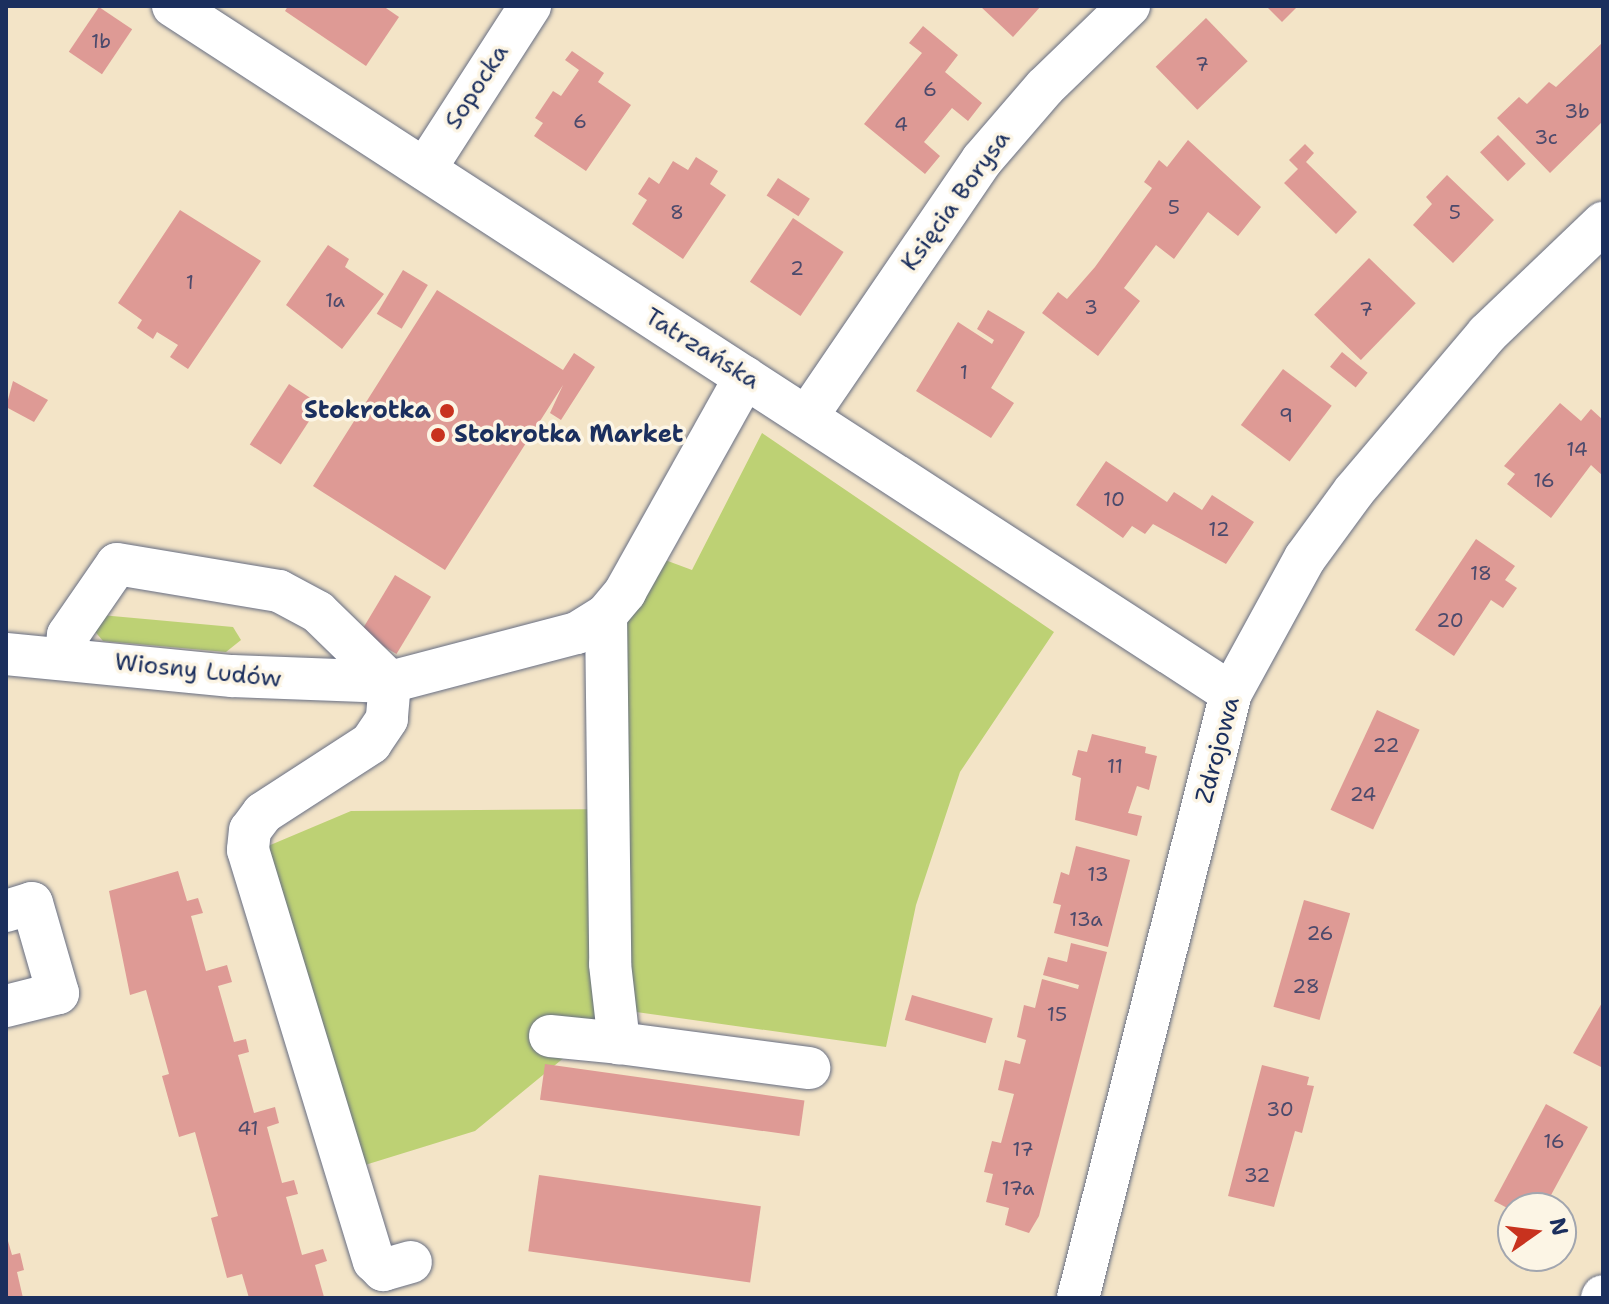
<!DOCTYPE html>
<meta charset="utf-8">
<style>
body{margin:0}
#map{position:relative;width:1609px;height:1304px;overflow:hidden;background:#f3e4c7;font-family:"Shantell Sans",sans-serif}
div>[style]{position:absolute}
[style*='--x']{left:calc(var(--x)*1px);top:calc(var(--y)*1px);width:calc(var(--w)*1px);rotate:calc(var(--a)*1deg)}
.green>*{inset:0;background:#bdd174}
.building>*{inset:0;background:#de9a95;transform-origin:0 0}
.roads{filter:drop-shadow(0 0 2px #676e83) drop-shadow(0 0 2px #676e83)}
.minor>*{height:42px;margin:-21px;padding:0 21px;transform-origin:21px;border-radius:21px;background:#fff}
.dots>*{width:22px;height:22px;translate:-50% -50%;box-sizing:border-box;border:4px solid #fcf5e5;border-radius:50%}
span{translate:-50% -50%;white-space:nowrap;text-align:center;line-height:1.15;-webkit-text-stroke:7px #fcf5e5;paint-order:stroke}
.number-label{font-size:20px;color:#4c4a6c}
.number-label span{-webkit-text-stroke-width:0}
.street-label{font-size:24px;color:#1b2f5e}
.poi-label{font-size:24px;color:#1b2f5e;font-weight:700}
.right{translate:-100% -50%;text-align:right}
.left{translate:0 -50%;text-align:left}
.frame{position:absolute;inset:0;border:8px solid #1b2f5e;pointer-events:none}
.north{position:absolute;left:1497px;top:1192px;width:80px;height:80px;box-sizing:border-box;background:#fcf5e5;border:2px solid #a2a6af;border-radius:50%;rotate:76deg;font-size:22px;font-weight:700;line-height:32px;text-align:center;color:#1b2f5e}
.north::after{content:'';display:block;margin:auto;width:28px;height:36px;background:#c8321e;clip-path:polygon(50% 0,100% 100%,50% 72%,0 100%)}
</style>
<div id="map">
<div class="green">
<i style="clip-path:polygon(762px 433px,1054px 632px,960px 772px,916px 905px,886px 1047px,622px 1010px,475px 1131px,365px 1165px,268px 846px,351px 811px,620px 809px,617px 617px,657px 557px,692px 570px)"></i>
<i style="clip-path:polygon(101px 615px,233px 627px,241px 640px,226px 652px,103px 641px,92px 628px)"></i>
</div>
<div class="building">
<i style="clip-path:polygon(288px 6px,383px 6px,399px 17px,366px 66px,285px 11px)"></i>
<i style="clip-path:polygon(980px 6px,1041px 6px,1013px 37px)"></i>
<i style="clip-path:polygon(1266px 6px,1298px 6px,1282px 22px)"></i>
<i style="left:99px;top:7px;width:40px;height:54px;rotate:34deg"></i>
<i style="left:1206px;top:18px;width:60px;height:70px;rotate:46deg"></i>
<i style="clip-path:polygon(923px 26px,958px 55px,945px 72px,982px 103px,968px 121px,952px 108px,924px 142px,940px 156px,925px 174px,864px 124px,922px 53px,909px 43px)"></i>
<i style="clip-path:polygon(1603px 42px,1603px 121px,1550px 173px,1497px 118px,1519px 97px,1527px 104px,1549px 82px,1556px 87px)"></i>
<i style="clip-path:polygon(572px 51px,604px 73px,598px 82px,631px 105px,586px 171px,534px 136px,543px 123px,535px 118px,553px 91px,561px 96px,579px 70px,565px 60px)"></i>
<i style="left:1498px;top:135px;width:40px;height:25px;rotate:46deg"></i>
<i style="clip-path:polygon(1188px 140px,1261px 207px,1238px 236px,1208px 212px,1174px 259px,1156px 245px,1124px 288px,1140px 301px,1098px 356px,1042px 313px,1058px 292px,1067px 299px,1095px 267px,1152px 188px,1144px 182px,1159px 160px,1167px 167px)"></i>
<i style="clip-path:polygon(1305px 144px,1314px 153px,1306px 162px,1357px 212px,1336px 234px,1284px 183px,1298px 169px,1289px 160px)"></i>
<i style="clip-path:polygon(696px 157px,718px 171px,710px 184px,726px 195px,683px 259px,632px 224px,647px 200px,638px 194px,649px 177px,659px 184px,673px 161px,688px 170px)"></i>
<i style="clip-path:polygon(1447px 175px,1494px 220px,1453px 263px,1413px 225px,1432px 204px,1426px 197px)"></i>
<i style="left:778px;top:178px;width:38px;height:21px;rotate:33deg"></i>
<i style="clip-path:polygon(180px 210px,261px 261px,188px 369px,170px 357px,178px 345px,157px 332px,153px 339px,137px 328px,142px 320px,118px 303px)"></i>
<i style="left:793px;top:218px;width:61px;height:77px;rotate:34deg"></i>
<i style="clip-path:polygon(328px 245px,349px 259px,345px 267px,384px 294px,342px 349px,286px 305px)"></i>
<i style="left:1369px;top:258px;width:65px;height:79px;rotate:44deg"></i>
<i style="left:403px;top:270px;width:29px;height:51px;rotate:31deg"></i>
<i style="clip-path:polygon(437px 290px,563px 370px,574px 353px,595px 367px,561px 420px,550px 413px,563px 385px,445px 570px,313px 486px)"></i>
<i style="clip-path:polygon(988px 310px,1025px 332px,991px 388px,1014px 403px,991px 438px,916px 391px,958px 322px,992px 344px,994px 340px,977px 329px)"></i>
<i style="left:1342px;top:352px;width:33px;height:19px;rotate:39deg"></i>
<i style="left:1283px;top:369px;width:61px;height:70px;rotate:37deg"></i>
<i style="clip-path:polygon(13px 381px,48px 400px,34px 422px,6px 407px)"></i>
<i style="left:289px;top:384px;width:37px;height:72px;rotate:33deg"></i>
<i style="clip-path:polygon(1560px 403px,1581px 421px,1591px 409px,1603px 420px,1603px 476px,1591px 465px,1551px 518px,1507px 484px,1515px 474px,1504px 466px)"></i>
<i style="clip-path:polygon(1106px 461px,1167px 502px,1174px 492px,1202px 510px,1212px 495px,1254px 522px,1226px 564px,1153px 524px,1145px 534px,1132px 526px,1123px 538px,1076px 505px)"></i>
<i style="clip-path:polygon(1476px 539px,1515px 566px,1505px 580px,1517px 588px,1503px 608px,1491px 600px,1454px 656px,1415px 630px)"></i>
<i style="left:395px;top:575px;width:42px;height:67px;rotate:31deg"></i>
<i style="left:1377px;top:710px;width:47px;height:110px;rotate:25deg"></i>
<i style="clip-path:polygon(1092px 734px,1146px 747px,1145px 753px,1157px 756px,1149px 790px,1137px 786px,1128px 813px,1142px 816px,1137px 836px,1075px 820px,1081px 778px,1072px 775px,1078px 750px,1087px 752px)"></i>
<i style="clip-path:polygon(1076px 846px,1130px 860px,1108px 947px,1054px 933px,1061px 905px,1053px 903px,1061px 872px,1069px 875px)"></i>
<i style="clip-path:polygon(178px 871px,187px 901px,198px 898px,203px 913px,191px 916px,206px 971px,227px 965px,232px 982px,218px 986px,234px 1042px,246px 1039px,249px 1052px,238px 1055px,254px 1113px,275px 1107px,279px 1123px,267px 1127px,282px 1183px,294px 1180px,298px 1194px,286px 1197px,302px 1255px,323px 1249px,327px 1261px,315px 1265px,324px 1297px,249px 1298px,242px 1274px,227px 1278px,211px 1218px,218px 1216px,195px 1132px,179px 1137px,162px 1076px,169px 1074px,146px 990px,130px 995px,109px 891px)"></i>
<i style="left:1304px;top:900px;width:48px;height:111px;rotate:16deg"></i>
<i style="clip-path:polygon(1071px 943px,1107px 952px,1039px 1216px,1029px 1233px,1005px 1225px,1009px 1208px,986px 1202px,993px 1174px,984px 1172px,992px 1141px,1001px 1143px,1014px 1094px,998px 1090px,1005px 1060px,1020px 1064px,1026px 1040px,1017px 1037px,1024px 1005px,1035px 1008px,1042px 979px,1078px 989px,1079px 985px,1043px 975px,1048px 957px,1067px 962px)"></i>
<i style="left:912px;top:995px;width:84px;height:26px;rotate:16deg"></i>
<i style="clip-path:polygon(1603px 1001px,1603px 1068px,1573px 1053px)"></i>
<i style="left:545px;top:1064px;width:262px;height:36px;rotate:8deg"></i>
<i style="clip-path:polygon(1262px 1065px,1309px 1077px,1307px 1085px,1314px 1086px,1302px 1133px,1295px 1131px,1274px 1207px,1228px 1196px)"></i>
<i style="clip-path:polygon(1546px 1104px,1588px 1127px,1544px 1208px,1513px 1211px,1494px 1201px)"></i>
<i style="left:539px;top:1175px;width:224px;height:77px;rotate:8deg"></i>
<i style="clip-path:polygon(6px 1234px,12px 1255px,20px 1253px,24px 1270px,17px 1272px,23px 1298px,6px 1298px)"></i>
</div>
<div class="roads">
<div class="minor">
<i style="--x:173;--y:6;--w:1261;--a:33"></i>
<i style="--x:425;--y:169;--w:194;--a:-57.2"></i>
<i style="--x:808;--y:415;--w:309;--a:-55.7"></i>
<i style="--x:982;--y:160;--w:96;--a:-49.2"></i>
<i style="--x:1045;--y:87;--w:117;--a:-44"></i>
<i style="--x:606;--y:615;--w:349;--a:89.3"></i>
<i style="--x:610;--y:964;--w:80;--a:83.5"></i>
<i style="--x:619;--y:1043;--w:192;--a:7.5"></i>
<i style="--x:6;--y:654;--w:227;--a:5.6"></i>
<i style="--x:232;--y:676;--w:158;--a:2.2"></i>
<i style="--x:390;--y:682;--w:37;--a:95"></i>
<i style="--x:387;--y:719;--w:29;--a:124"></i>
<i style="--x:371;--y:743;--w:129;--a:147.1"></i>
<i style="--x:263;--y:813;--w:21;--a:127"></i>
<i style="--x:250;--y:830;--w:20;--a:96"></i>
<i style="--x:248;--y:850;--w:430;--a:73"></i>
<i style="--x:374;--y:1261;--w:13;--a:45"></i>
<i style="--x:383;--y:1270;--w:29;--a:-16"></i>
<i style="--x:66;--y:657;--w:22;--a:-85"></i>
<i style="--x:68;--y:635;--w:86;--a:-55.4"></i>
<i style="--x:117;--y:564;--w:164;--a:9.5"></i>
<i style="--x:279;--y:591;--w:44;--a:28.3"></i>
<i style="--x:318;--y:612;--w:100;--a:44.2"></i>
<i style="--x:390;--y:682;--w:193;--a:-14.7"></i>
<i style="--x:577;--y:633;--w:34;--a:-32"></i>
<i style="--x:606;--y:615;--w:30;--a:-50"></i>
<i style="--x:625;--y:592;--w:246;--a:-60.8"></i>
<i style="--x:6;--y:911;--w:27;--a:-17"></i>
<i style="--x:32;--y:903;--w:94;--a:73.9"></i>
<i style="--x:58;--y:993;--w:54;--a:166"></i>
<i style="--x:550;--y:1036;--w:69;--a:5.8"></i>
<i style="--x:1078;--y:1298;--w:624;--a:-75.81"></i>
<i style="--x:1231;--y:693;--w:154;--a:-61.3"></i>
<i style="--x:1305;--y:558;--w:83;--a:-53.8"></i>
<i style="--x:1354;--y:491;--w:206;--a:-49.7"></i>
<i style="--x:1487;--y:334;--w:161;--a:-43.7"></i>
<i style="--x:1602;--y:1298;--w:2;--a:-63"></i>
</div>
</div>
<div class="dots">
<i style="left:447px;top:411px;background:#c8321e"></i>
<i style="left:438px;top:435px;background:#c8321e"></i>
</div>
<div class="number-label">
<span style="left:101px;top:41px">1b</span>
<span style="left:1202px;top:64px">7</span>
<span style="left:930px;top:89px">6</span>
<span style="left:1577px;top:111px">3b</span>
<span style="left:580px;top:121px">6</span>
<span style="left:901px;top:124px">4</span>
<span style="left:1546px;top:137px">3c</span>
<span style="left:1174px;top:207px">5</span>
<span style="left:677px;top:212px">8</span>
<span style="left:1455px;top:212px">5</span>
<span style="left:797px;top:268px">2</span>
<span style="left:190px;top:282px">1</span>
<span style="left:335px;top:300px">1a</span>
<span style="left:1091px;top:307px">3</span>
<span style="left:1366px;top:309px">7</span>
<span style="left:964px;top:372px">1</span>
<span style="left:1286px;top:415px">9</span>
<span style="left:1577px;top:449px">14</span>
<span style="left:1544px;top:480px">16</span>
<span style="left:1114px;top:499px">10</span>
<span style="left:1219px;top:529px">12</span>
<span style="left:1481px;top:573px">18</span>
<span style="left:1450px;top:620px">20</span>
<span style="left:1386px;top:745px">22</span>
<span style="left:1115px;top:766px">11</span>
<span style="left:1363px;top:794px">24</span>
<span style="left:1098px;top:874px">13</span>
<span style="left:1086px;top:919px">13a</span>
<span style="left:1320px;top:933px">26</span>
<span style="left:1306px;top:986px">28</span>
<span style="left:1057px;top:1014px">15</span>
<span style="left:1280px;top:1109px">30</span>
<span style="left:248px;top:1128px">41</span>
<span style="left:1554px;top:1141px">16</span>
<span style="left:1023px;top:1149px">17</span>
<span style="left:1257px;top:1175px">32</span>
<span style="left:1018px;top:1188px">17a</span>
</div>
<div class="street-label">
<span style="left:477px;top:87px;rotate:-57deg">Sopocka</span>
<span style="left:956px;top:201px;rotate:-54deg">Księcia Borysa</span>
<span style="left:702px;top:349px;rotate:32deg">Tatrzańska</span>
<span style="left:198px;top:671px;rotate:6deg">Wiosny Ludów</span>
<span style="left:1218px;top:750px;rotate:-75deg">Zdrojowa</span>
</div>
<div class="poi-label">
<span class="right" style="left:431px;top:411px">Stokrotka</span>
<span class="left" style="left:454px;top:435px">Stokrotka Market</span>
</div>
<div class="frame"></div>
<div class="north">N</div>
</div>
